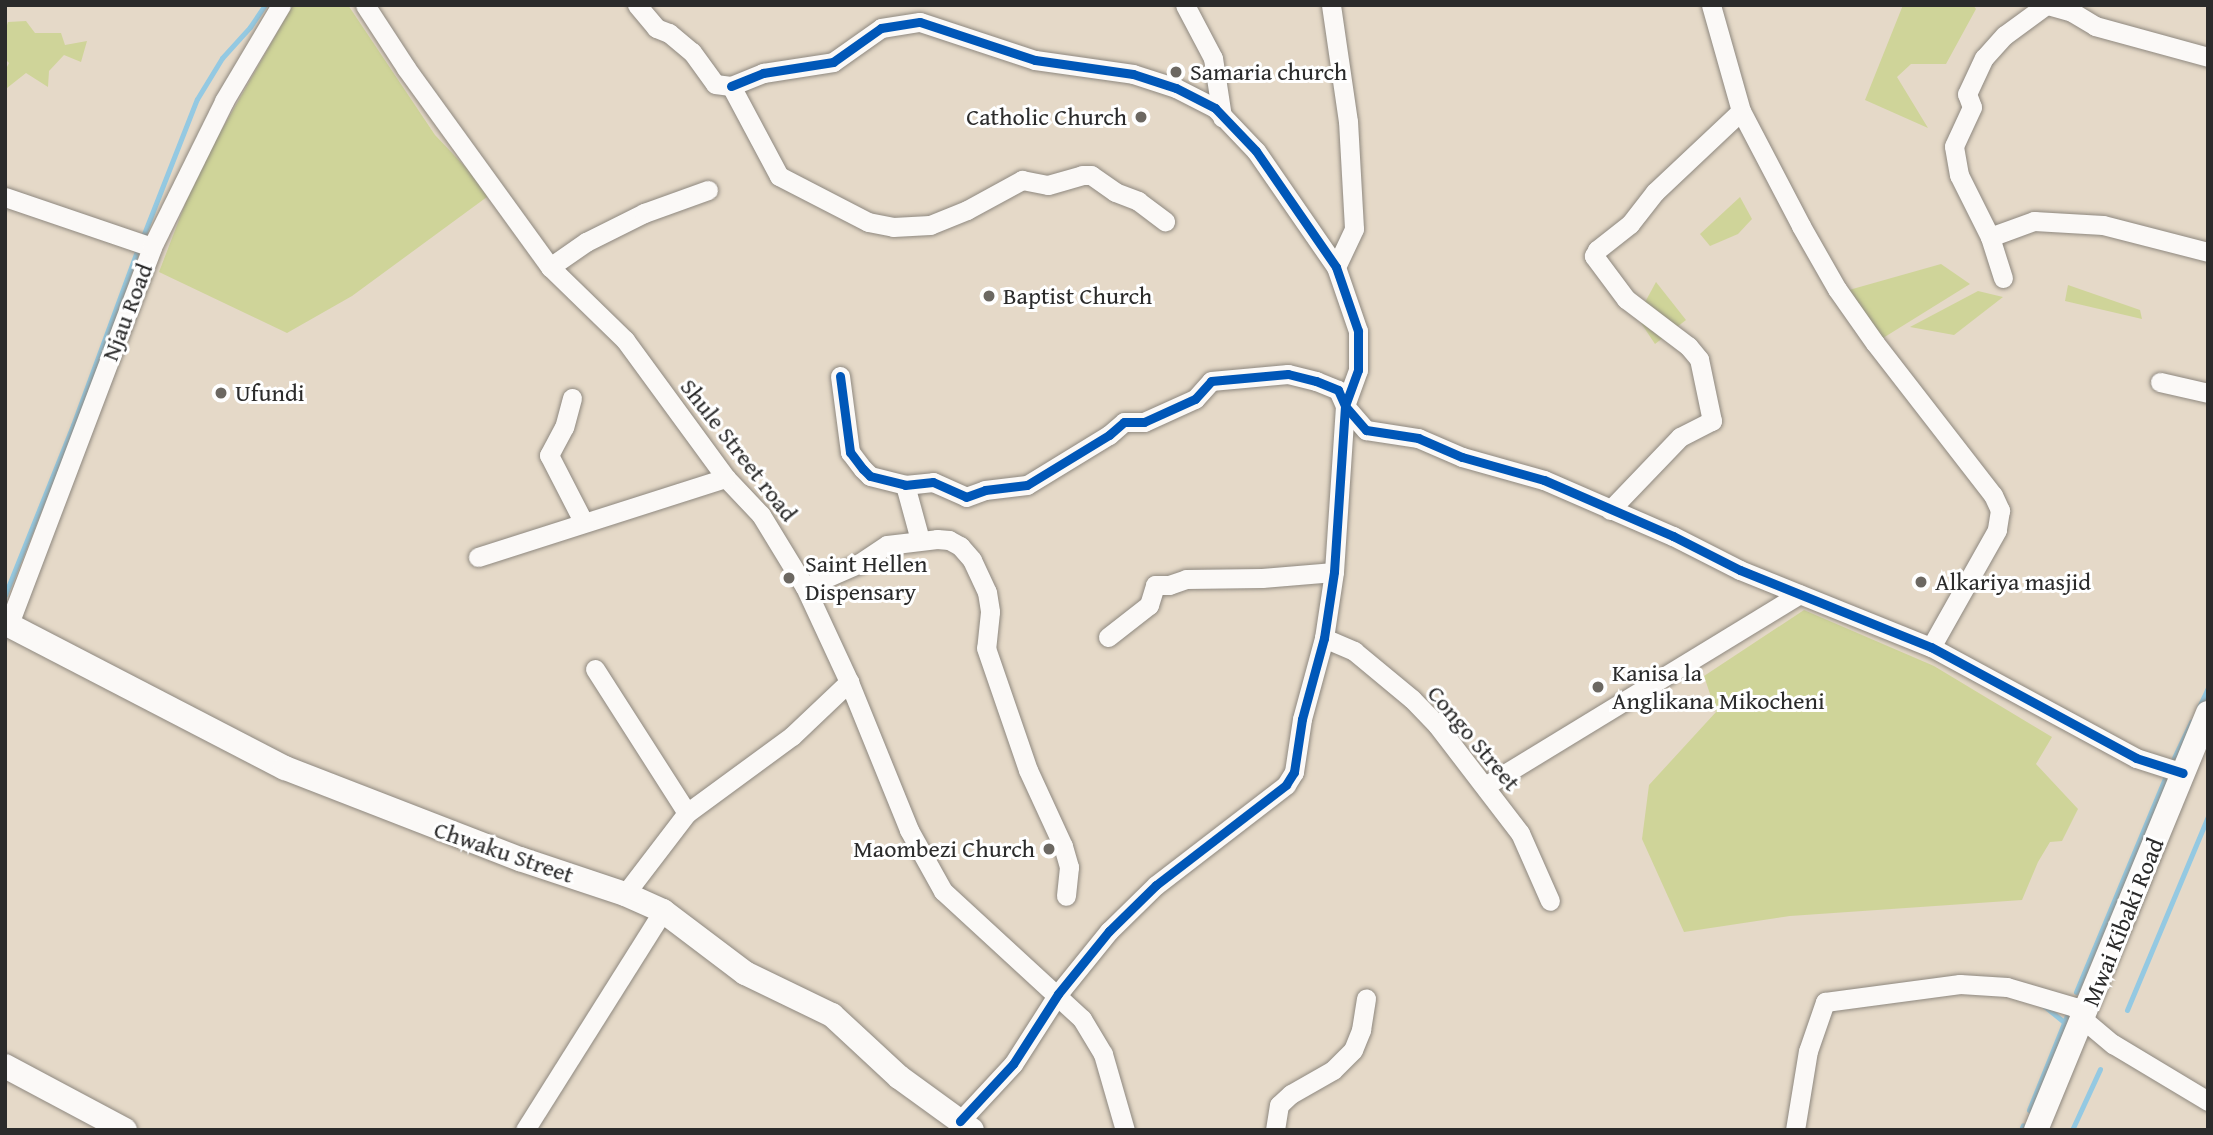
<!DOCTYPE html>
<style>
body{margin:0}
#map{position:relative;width:2213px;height:1135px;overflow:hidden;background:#e5d9c8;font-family:"Gentium Book Plus",serif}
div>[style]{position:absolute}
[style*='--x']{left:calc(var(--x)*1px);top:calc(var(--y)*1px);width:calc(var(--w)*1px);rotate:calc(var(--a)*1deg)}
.green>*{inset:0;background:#cfd499}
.stream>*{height:5px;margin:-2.5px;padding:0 2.5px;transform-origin:2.5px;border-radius:2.5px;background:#94c9e2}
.roads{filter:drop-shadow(0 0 2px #8e887f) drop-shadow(0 0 2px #8e887f)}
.minor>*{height:19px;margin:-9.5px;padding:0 9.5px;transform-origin:9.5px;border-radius:9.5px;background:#fbf9f7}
.major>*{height:24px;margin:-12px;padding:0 12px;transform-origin:12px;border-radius:12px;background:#fbf9f7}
.cycleway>*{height:9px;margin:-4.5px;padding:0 4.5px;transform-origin:4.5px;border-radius:4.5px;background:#0057b8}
.dots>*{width:19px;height:19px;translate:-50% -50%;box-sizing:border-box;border:4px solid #fff;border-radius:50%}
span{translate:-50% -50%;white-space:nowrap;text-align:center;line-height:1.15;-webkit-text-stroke:6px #fff;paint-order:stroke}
.poi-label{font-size:24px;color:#2b2b2b}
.left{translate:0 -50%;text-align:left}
.right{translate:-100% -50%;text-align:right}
.street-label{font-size:24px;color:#2b2b2b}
.frame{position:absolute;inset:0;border:7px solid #2b2b2b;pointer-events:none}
</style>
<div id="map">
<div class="green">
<i style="clip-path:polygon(293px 5px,348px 5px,435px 135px,491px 194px,352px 296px,287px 333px,159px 272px,197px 173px)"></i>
<i style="clip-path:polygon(1903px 5px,1973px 5px,1976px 9px,1946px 64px,1911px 64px,1897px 77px,1928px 128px,1865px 100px)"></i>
<i style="clip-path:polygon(26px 21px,35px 33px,61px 33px,65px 45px,87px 41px,81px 62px,64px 55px,49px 71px,48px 87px,26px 73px,7px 88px,5px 71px,9px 63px,5px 59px,5px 31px,8px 22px)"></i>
<i style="clip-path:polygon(1740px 197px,1752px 219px,1738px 234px,1710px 246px,1700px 234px)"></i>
<i style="clip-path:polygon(1941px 264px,1970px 284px,1875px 343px,1849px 290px)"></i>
<i style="clip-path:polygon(1656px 282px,1686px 320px,1655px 344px,1637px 317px)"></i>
<i style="clip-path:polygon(2068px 285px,2140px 310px,2142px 319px,2065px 301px)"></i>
<i style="clip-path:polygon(1978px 291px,2003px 297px,1954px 335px,1910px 327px)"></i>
<i style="clip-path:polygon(1804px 610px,1934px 666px,2052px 737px,2036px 764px,2078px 809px,2062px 841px,2050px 842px,2038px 862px,2022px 900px,1790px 916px,1684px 932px,1642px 839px,1649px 785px,1716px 712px,1704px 676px)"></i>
</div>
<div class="stream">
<i style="--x:142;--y:239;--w:150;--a:-68.6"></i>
<i style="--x:197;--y:99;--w:48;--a:-58.6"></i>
<i style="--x:222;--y:58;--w:42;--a:-47.9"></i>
<i style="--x:250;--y:27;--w:27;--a:-56"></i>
<i style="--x:5;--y:595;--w:183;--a:-68.2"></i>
<i style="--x:73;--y:425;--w:189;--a:-69.8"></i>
<i style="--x:2199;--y:707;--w:21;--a:-65"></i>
<i style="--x:2171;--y:764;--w:47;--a:-64.5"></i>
<i style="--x:2076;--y:992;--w:237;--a:-67.4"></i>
<i style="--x:2043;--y:1005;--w:27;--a:39"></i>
<i style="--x:2127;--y:1010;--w:210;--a:-67.3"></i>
<i style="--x:2029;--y:1110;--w:105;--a:-68.1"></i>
<i style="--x:2021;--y:1130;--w:5;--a:-68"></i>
<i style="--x:2072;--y:1130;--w:67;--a:-65.3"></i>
</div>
<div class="roads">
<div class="minor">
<i style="--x:365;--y:5;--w:75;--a:56.9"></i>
<i style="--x:406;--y:68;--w:246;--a:54.1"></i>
<i style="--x:550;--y:267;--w:105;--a:44.2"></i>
<i style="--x:625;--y:340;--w:171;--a:53.8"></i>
<i style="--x:726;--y:478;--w:51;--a:46.6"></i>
<i style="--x:761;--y:515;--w:84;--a:58.6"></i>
<i style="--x:805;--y:587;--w:105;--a:65.1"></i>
<i style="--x:849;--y:682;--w:160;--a:67.9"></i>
<i style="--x:909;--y:830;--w:70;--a:60.9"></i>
<i style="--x:943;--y:891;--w:189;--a:42.6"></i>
<i style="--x:1082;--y:1019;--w:41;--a:59"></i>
<i style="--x:1103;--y:1054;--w:79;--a:73.9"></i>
<i style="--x:637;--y:5;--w:30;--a:50"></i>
<i style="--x:656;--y:28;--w:14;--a:21"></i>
<i style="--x:669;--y:33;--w:30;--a:40"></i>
<i style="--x:692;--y:52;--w:39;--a:54"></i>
<i style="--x:715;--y:84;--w:16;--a:7"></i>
<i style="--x:731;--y:86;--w:102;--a:61.9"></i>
<i style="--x:779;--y:176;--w:100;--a:27.3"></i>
<i style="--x:868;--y:222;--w:25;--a:11"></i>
<i style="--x:893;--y:227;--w:37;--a:-3"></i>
<i style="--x:930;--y:225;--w:40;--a:-22"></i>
<i style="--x:967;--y:210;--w:63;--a:-28.6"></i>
<i style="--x:1022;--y:180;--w:26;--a:11"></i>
<i style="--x:1048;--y:185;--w:35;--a:-16"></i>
<i style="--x:1082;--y:175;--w:9;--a:0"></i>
<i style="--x:1091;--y:175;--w:29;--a:35"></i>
<i style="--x:1115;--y:192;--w:25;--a:21"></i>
<i style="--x:1138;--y:201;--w:34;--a:37"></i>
<i style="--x:1185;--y:5;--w:60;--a:62.2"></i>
<i style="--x:1213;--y:58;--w:60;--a:81.3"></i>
<i style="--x:1331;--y:5;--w:117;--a:81.7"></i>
<i style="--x:1348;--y:121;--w:108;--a:86.8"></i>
<i style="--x:1354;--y:229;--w:42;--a:115.3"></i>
<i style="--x:1711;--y:5;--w:110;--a:74.2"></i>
<i style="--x:1741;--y:111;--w:130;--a:62.4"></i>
<i style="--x:1801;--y:226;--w:73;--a:60.3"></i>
<i style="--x:1837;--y:289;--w:66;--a:54.9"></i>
<i style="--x:1875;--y:343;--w:192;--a:52.2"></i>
<i style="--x:1993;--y:495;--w:17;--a:65"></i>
<i style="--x:2000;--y:510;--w:20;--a:99"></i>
<i style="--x:1997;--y:530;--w:134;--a:119.4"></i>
<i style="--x:2048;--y:5;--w:25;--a:16"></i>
<i style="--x:2072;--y:12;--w:27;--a:31"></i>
<i style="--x:2095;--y:26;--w:117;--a:15.3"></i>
<i style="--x:731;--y:86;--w:35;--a:-22"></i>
<i style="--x:763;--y:73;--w:71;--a:-8.9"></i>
<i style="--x:833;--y:62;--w:59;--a:-35.3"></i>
<i style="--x:881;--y:28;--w:39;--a:-9"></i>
<i style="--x:920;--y:22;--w:121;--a:18.3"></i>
<i style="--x:1035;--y:60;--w:99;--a:8.1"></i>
<i style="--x:1133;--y:74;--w:45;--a:18"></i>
<i style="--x:1176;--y:88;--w:44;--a:27.1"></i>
<i style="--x:1215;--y:108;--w:59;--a:46.4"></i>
<i style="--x:1256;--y:151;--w:141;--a:55.4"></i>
<i style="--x:1336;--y:267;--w:68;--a:71"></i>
<i style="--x:1358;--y:331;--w:39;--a:90"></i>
<i style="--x:1358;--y:370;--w:38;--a:110"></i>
<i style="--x:1345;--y:406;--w:166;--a:93.8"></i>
<i style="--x:1334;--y:572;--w:67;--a:98.6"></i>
<i style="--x:1324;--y:638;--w:84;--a:105.2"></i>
<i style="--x:1302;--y:719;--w:54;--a:98.6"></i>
<i style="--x:1294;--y:772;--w:15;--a:122"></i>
<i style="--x:1286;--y:785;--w:164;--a:142.4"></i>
<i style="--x:1156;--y:885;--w:66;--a:135.6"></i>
<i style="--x:1109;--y:931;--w:81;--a:129"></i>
<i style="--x:1058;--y:994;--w:83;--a:122.7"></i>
<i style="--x:1013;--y:1064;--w:78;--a:132.9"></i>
<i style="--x:5;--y:197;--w:155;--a:18.8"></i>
<i style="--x:1990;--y:237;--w:69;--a:-116.6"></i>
<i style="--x:1959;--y:175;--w:29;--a:-100"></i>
<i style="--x:1954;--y:146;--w:43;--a:-65.2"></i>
<i style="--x:1972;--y:107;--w:14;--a:-111"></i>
<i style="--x:1967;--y:94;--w:40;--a:-65"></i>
<i style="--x:1984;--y:58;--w:31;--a:-48"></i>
<i style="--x:2005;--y:35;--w:51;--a:-36.2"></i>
<i style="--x:550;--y:267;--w:44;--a:-34.8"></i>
<i style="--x:586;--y:242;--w:65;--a:-26.6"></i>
<i style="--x:644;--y:213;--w:68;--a:-19.8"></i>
<i style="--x:2003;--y:278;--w:43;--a:-107.6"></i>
<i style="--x:1990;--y:237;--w:47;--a:-20"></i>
<i style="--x:2034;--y:221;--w:69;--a:3.3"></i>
<i style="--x:2103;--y:225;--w:108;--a:14.4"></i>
<i style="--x:840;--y:376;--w:77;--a:82.5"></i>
<i style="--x:850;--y:452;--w:21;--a:53"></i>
<i style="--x:863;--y:469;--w:10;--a:45"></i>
<i style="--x:870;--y:476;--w:36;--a:14"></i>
<i style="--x:905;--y:485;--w:28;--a:-6"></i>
<i style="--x:933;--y:482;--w:36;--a:24"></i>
<i style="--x:966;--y:497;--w:20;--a:-20"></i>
<i style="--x:985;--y:490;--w:42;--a:-6.8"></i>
<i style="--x:1027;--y:485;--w:96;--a:-31.4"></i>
<i style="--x:1109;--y:435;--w:20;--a:-41"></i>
<i style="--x:1124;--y:422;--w:20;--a:0"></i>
<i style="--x:1144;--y:422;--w:56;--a:-24.3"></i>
<i style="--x:1195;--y:399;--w:24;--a:-48"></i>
<i style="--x:1211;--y:381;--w:77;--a:-5.2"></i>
<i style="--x:1288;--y:374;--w:29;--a:14"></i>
<i style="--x:1316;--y:381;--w:24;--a:22"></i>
<i style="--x:1338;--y:390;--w:17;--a:66"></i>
<i style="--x:1345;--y:406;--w:32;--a:49"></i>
<i style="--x:1366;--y:430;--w:53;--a:8.7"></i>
<i style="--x:1418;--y:438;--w:48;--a:23.4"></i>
<i style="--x:1462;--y:457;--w:85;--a:15.7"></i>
<i style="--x:1544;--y:480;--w:141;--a:23.5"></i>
<i style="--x:1673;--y:536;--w:75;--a:26.9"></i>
<i style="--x:1740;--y:570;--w:206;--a:22"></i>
<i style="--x:1931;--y:647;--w:233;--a:28.4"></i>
<i style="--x:2136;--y:758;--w:49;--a:17.7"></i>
<i style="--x:2160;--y:382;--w:49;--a:12.9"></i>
<i style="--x:572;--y:398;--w:30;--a:105"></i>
<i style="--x:564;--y:427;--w:32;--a:118"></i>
<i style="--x:549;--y:455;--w:76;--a:62.8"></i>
<i style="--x:905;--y:485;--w:57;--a:74.7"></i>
<i style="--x:1610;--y:510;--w:101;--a:-46.2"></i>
<i style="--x:1680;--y:437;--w:36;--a:-27"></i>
<i style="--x:1712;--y:421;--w:63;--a:-101.8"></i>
<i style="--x:1699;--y:359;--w:17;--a:-130"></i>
<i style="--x:1688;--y:346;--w:78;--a:-142.8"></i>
<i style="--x:1626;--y:299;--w:54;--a:-126.7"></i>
<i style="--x:1594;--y:256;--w:7;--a:-63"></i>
<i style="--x:1597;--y:250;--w:42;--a:-38.2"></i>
<i style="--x:1630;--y:224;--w:41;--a:-52"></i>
<i style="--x:1655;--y:192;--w:118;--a:-43.3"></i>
<i style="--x:478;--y:557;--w:260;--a:-17.7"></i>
<i style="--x:805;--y:587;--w:60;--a:-23.6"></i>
<i style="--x:860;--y:563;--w:32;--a:-34"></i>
<i style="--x:887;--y:545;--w:50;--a:-6.8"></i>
<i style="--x:937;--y:539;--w:12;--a:5"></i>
<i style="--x:949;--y:540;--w:13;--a:29"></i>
<i style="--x:960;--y:546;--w:18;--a:49"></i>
<i style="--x:972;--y:560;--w:35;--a:65"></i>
<i style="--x:987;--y:592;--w:20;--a:81"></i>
<i style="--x:990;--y:612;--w:36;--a:96"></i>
<i style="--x:986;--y:648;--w:129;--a:71"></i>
<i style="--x:1028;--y:770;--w:84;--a:65.3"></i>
<i style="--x:1063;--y:846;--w:22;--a:74"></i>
<i style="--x:1069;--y:867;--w:29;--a:96"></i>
<i style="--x:9;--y:624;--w:403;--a:-69.2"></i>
<i style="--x:152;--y:247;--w:163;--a:-63.7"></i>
<i style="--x:224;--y:101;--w:112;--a:-59.3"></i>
<i style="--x:1108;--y:637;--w:52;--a:-38"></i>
<i style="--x:1149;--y:605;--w:21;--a:-73"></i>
<i style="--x:1155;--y:585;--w:14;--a:0"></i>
<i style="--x:1169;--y:585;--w:18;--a:-19"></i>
<i style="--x:1186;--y:579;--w:76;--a:-0.8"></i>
<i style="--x:1262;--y:578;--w:72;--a:-4.8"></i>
<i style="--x:1324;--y:638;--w:33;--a:23"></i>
<i style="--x:1354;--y:651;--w:75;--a:39.6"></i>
<i style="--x:1412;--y:699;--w:36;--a:46"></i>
<i style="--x:1437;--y:725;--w:136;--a:52.5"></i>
<i style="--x:1520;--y:833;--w:74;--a:66.2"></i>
<i style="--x:595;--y:669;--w:171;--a:57.4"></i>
<i style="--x:1485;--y:786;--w:368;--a:-31.4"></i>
<i style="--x:625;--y:894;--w:102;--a:-52.6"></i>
<i style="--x:687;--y:813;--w:130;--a:-36.3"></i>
<i style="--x:792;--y:736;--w:79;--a:-43.5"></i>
<i style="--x:525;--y:1130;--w:259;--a:-57.8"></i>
<i style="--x:1275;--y:1130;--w:25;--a:-81"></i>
<i style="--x:1279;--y:1105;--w:16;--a:-43"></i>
<i style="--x:1291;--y:1094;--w:48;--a:-29.7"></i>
<i style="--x:1333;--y:1070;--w:28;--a:-45"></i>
<i style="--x:1353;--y:1050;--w:22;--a:-68"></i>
<i style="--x:1361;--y:1030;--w:32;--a:-81"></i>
<i style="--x:1795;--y:1130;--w:80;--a:-80.7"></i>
<i style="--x:1808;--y:1051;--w:52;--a:-70.9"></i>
<i style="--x:1825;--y:1002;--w:136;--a:-7.6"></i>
<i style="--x:1960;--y:984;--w:47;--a:3.7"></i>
<i style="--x:2007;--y:987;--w:71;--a:16.4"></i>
<i style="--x:2075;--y:1007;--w:16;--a:55"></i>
<i style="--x:2084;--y:1020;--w:38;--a:40"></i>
<i style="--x:2113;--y:1044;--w:111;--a:31"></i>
</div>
<div class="major">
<i style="--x:5;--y:623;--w:315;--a:27.4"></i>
<i style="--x:285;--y:768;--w:252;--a:21.2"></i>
<i style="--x:520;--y:859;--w:111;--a:18.4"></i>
<i style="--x:625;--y:894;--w:42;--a:24.1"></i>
<i style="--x:663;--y:911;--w:103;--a:37.1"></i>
<i style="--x:745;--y:973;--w:97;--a:25.8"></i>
<i style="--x:832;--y:1015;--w:91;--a:42.8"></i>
<i style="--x:899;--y:1077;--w:90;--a:36"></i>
<i style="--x:5;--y:1066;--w:136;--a:28.1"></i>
<i style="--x:2036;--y:1130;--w:451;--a:-67.6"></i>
</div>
</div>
<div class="cycleway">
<i style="--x:731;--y:86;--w:35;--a:-22"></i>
<i style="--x:763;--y:73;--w:71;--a:-8.9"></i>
<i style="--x:833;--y:62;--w:59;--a:-35.3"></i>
<i style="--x:881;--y:28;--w:39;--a:-9"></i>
<i style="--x:920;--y:22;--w:121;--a:18.3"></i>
<i style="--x:1035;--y:60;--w:99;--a:8.1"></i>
<i style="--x:1133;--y:74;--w:45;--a:18"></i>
<i style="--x:1176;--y:88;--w:44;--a:27.1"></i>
<i style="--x:1215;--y:108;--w:59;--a:46.4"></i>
<i style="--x:1256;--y:151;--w:141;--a:55.4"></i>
<i style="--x:1336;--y:267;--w:68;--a:71"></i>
<i style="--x:1358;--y:331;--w:39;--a:90"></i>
<i style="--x:1358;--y:370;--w:38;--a:110"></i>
<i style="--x:1345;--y:406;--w:166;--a:93.8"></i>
<i style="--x:1334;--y:572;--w:67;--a:98.6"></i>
<i style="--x:1324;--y:638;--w:84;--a:105.2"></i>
<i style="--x:1302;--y:719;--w:54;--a:98.6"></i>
<i style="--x:1294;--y:772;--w:15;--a:122"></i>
<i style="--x:1286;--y:785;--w:164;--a:142.4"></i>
<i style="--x:1156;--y:885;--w:66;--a:135.6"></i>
<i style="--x:1109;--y:931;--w:81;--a:129"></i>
<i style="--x:1058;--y:994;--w:83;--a:122.7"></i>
<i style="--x:1013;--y:1064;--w:78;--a:132.9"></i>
<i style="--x:840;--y:376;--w:77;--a:82.5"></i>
<i style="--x:850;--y:452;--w:21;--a:53"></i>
<i style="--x:863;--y:469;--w:10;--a:45"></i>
<i style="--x:870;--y:476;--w:36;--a:14"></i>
<i style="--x:905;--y:485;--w:28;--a:-6"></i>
<i style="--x:933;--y:482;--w:36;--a:24"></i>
<i style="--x:966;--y:497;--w:20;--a:-20"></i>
<i style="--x:985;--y:490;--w:42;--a:-6.8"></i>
<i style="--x:1027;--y:485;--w:96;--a:-31.4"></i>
<i style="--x:1109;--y:435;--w:20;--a:-41"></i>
<i style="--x:1124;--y:422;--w:20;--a:0"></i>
<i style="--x:1144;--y:422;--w:56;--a:-24.3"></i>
<i style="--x:1195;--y:399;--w:24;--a:-48"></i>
<i style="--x:1211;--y:381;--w:77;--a:-5.2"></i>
<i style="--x:1288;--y:374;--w:29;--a:14"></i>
<i style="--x:1316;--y:381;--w:24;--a:22"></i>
<i style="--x:1338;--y:390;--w:17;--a:66"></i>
<i style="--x:1345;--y:406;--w:32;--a:49"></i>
<i style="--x:1366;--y:430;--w:53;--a:8.7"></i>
<i style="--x:1418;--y:438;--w:48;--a:23.4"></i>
<i style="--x:1462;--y:457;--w:85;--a:15.7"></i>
<i style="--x:1544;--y:480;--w:141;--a:23.5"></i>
<i style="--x:1673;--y:536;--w:75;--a:26.9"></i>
<i style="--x:1740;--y:570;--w:206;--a:22"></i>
<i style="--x:1931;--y:647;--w:233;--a:28.4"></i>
<i style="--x:2136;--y:758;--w:49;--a:17.7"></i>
</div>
<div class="dots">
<i style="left:1176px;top:72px;background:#6c6862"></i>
<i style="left:1141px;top:117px;background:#6c6862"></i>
<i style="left:989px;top:296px;background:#6c6862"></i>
<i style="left:221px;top:393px;background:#6c6862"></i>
<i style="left:789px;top:578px;background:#6c6862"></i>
<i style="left:1921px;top:582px;background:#6c6862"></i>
<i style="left:1598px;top:687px;background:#6c6862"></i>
<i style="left:1049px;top:849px;background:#6c6862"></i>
</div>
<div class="poi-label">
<span class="left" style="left:1190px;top:72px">Samaria church</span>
<span class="right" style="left:1127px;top:117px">Catholic Church</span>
<span class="left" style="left:1003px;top:296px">Baptist Church</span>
<span class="left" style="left:235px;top:393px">Ufundi</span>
<span class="left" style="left:805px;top:578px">Saint Hellen<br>Dispensary</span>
<span class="left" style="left:1935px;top:582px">Alkariya masjid</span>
<span class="left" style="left:1612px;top:687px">Kanisa la<br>Anglikana Mikocheni</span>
<span class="right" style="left:1035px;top:849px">Maombezi Church</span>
</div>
<div class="street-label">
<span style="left:127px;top:312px;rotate:-69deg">Njau Road</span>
<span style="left:739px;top:450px;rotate:52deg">Shule Street road</span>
<span style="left:1474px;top:738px;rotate:50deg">Congo Street</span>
<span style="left:504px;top:852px;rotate:19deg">Chwaku Street</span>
<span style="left:2123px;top:922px;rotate:-68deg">Mwai Kibaki Road</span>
</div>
<div class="frame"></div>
</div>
